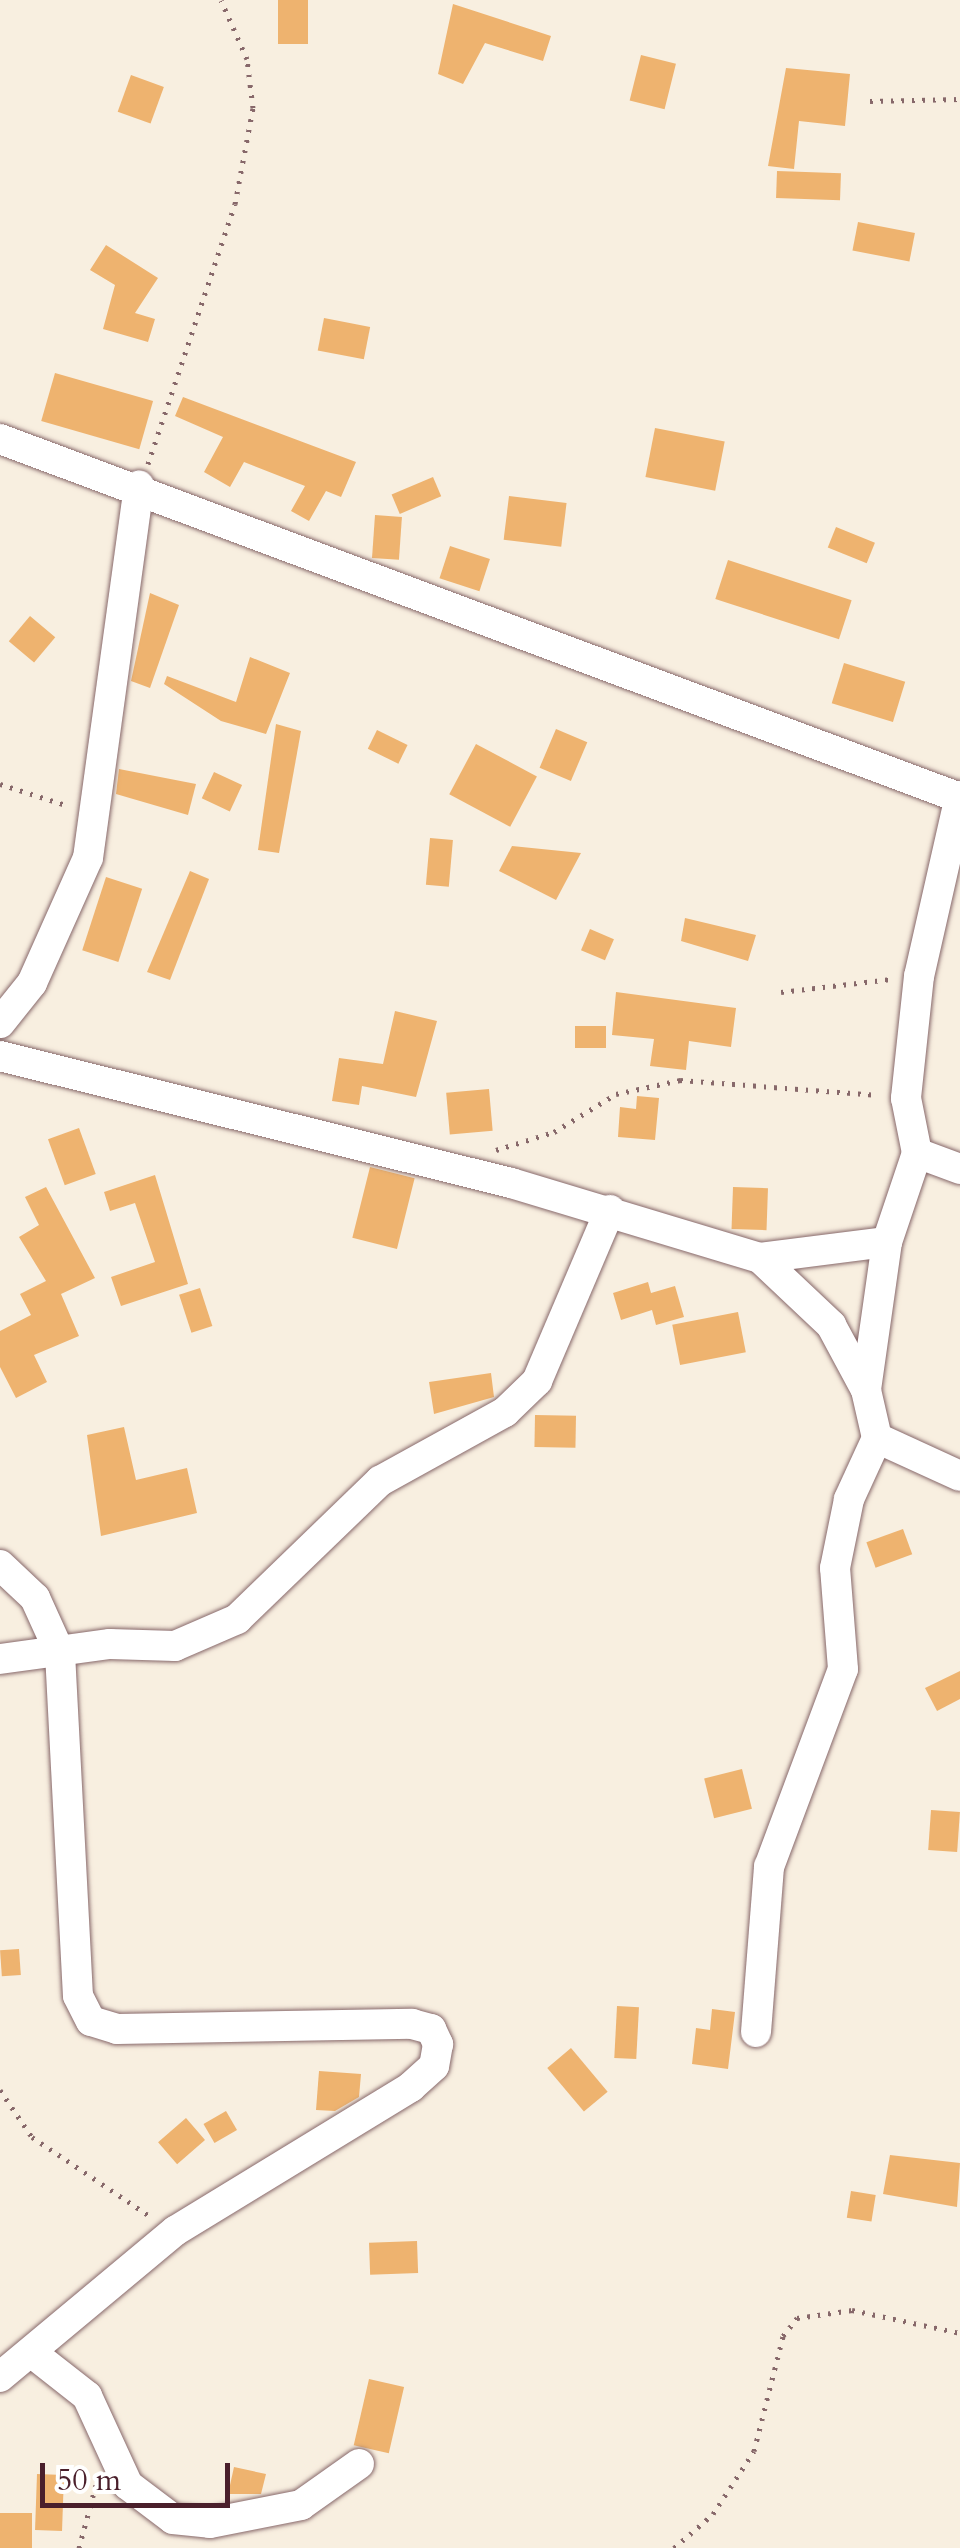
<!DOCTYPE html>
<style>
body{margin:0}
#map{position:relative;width:960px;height:2548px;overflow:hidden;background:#f8efe0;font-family:Cardo,serif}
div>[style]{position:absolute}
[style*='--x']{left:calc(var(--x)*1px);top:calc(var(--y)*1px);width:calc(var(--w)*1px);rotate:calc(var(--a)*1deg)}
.building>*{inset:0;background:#eeb36f;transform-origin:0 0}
.path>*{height:5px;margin-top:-2.5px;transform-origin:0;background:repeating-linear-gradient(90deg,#87686a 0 2.5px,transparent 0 10.5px)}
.roads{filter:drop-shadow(0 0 2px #87686a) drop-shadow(0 0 2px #87686a)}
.minor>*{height:30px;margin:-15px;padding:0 15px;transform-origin:15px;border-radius:15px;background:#fff}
span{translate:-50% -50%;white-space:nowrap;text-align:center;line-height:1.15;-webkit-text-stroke:8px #fff;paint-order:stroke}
.scale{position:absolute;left:40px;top:2463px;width:190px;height:45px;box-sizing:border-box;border:5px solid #4a1f2b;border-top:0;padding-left:12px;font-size:30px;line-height:35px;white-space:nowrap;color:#4a1f2b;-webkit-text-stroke:8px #fff;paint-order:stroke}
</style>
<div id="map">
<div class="building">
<i style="left:278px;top:0;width:30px;height:44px"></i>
<i style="clip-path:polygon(453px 4px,551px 36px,543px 61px,485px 43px,463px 84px,438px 74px)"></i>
<i style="left:641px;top:55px;width:36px;height:47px;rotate:14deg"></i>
<i style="clip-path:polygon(786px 68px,850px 74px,845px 126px,799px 121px,794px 169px,768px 166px)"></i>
<i style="left:131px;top:75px;width:35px;height:39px;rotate:20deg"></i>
<i style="left:777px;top:171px;width:64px;height:27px;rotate:2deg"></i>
<i style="left:858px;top:222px;width:58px;height:29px;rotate:11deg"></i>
<i style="clip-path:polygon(106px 245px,158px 278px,135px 313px,155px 319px,148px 342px,103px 329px,115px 285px,90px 270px)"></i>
<i style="left:324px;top:318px;width:47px;height:33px;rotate:11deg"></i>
<i style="left:55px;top:373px;width:102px;height:50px;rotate:16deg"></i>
<i style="clip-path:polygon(183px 397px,356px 462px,341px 497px,326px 491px,309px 521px,291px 511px,305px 486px,244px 462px,230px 487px,204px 472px,223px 437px,175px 416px)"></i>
<i style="left:655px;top:428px;width:71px;height:50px;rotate:11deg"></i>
<i style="left:433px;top:477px;width:21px;height:45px;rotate:67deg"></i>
<i style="left:509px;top:496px;width:58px;height:44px;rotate:7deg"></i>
<i style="left:375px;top:515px;width:27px;height:43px;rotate:4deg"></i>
<i style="left:836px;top:527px;width:42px;height:22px;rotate:22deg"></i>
<i style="left:450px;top:546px;width:42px;height:34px;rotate:18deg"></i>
<i style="left:728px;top:560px;width:130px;height:41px;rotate:18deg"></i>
<i style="clip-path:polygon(150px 593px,179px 605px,150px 688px,131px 681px)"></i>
<i style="left:30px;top:616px;width:33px;height:33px;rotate:40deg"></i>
<i style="clip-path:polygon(250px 657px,290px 673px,266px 734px,221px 721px,164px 684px,167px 676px,236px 702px)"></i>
<i style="left:844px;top:663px;width:64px;height:42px;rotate:17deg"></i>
<i style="clip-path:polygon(276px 724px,301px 731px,279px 853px,258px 850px)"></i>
<i style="left:556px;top:729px;width:34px;height:42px;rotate:23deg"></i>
<i style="left:377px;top:730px;width:34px;height:21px;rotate:26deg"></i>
<i style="left:476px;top:744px;width:69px;height:57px;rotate:28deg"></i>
<i style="clip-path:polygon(119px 769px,196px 784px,188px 815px,116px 794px)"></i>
<i style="left:214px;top:772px;width:31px;height:29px;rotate:25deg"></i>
<i style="left:430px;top:838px;width:23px;height:47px;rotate:5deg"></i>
<i style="clip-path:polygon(512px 846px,581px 853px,556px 900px,499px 871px)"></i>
<i style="clip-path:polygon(190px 871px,209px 879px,170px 980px,147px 972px)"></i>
<i style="left:106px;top:877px;width:38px;height:77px;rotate:18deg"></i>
<i style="clip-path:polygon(685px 918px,756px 935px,748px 961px,681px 941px)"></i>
<i style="left:590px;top:929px;width:26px;height:23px;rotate:23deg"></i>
<i style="clip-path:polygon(616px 992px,736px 1008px,731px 1047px,689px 1041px,686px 1070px,650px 1066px,654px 1039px,612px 1035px)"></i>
<i style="clip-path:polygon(395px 1011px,437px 1021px,416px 1097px,362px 1086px,359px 1105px,332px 1101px,339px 1058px,383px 1064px)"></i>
<i style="left:575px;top:1026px;width:31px;height:22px"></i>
<i style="left:489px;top:1089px;width:42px;height:43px;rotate:85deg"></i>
<i style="clip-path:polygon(637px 1096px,659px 1098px,655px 1140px,618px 1137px,620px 1107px,636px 1109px)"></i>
<i style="left:79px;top:1128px;width:49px;height:33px;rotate:70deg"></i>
<i style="left:370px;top:1167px;width:46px;height:73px;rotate:14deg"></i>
<i style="clip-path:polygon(155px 1175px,188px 1284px,121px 1306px,111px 1277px,155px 1262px,135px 1203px,110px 1211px,104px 1192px)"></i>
<i style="clip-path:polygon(46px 1187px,95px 1278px,61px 1294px,79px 1336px,34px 1355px,47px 1382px,16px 1398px,0 1367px,0 1331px,31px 1315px,20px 1294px,46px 1281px,19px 1237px,39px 1225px,25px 1197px)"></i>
<i style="left:733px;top:1187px;width:35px;height:42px;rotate:2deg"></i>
<i style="clip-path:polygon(648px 1282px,651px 1293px,675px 1286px,684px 1317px,656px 1325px,652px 1310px,621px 1320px,613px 1293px)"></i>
<i style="left:200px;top:1288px;width:40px;height:22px;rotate:72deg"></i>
<i style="left:738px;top:1312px;width:41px;height:67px;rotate:79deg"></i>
<i style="clip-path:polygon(491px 1373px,494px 1397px,434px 1414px,429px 1382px)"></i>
<i style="left:535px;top:1415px;width:41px;height:32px;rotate:1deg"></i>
<i style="clip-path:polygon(124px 1427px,136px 1480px,187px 1468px,197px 1513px,101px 1536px,87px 1435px)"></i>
<i style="left:903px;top:1529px;width:27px;height:39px;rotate:70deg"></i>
<i style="clip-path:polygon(960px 1671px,960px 1699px,937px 1711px,925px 1688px)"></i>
<i style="left:742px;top:1769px;width:41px;height:39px;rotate:76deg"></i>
<i style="left:931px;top:1810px;width:29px;height:40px;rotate:4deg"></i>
<i style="left:19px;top:1949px;width:26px;height:19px;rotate:86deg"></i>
<i style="left:617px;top:2006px;width:22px;height:52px;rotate:3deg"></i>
<i style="clip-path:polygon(712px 2009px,735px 2012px,728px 2069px,692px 2064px,696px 2028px,710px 2030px)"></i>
<i style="left:571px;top:2048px;width:57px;height:31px;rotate:50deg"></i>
<i style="clip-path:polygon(319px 2071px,361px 2074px,359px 2097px,335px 2111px,316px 2110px)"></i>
<i style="left:226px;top:2111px;width:22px;height:26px;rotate:60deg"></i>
<i style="left:186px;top:2118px;width:29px;height:37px;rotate:49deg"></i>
<i style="clip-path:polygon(890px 2155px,960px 2163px,957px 2207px,883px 2194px)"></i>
<i style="left:851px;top:2191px;width:25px;height:27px;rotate:9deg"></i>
<i style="left:417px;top:2241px;width:32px;height:48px;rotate:88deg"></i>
<i style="left:369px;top:2379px;width:36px;height:68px;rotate:13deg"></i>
<i style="clip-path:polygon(234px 2467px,266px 2474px,261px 2494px,228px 2494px)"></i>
<i style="left:37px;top:2474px;width:27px;height:56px;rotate:2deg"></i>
<i style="left:32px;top:2513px;width:35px;height:32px;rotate:90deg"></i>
</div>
<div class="path">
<i style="--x:870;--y:101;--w:90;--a:-1.3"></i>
<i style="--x:148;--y:464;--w:274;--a:-71.5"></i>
<i style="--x:235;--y:204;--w:98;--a:-79.4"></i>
<i style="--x:253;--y:108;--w:49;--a:-97"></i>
<i style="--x:247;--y:59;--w:64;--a:-113.8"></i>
<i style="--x:0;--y:784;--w:72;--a:17.7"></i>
<i style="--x:781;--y:992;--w:111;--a:-6.7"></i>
<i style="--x:496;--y:1150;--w:61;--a:-17.2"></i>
<i style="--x:554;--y:1132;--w:73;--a:-31.5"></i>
<i style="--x:616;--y:1094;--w:66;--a:-12.3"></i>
<i style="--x:680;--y:1080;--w:199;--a:4.3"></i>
<i style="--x:0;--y:2090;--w:57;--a:55.8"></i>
<i style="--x:32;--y:2137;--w:143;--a:33.9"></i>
<i style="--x:79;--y:2548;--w:69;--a:-75"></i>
<i style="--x:674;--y:2548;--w:52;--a:-41.1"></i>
<i style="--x:713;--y:2514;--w:75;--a:-56.9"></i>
<i style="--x:754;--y:2451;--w:119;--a:-75.8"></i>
<i style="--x:783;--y:2336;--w:23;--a:-52"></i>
<i style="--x:797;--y:2318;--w:56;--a:-8.3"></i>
<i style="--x:852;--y:2310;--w:110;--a:12"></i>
</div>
<div class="roads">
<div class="minor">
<i style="--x:0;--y:439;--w:1025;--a:20.5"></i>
<i style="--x:960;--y:796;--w:185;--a:102.8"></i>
<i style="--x:919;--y:976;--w:123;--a:96.1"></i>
<i style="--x:906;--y:1098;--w:56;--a:78.7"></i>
<i style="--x:917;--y:1153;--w:94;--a:108.6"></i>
<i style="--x:887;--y:1242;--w:149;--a:98.1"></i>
<i style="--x:866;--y:1390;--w:49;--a:77.1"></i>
<i style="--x:877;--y:1438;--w:91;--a:24.6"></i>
<i style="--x:0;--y:1023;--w:51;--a:-51.3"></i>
<i style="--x:32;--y:983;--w:137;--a:-65.9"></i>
<i style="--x:88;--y:858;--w:376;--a:-82.2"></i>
<i style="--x:0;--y:1056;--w:527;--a:13.96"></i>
<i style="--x:511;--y:1183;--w:260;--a:16.8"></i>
<i style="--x:760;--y:1258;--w:98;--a:43.3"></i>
<i style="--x:831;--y:1325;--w:74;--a:61.7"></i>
<i style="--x:917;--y:1153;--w:46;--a:20.4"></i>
<i style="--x:760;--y:1258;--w:128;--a:-7.2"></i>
<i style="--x:0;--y:1565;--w:48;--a:43.3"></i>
<i style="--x:35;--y:1598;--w:60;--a:65.6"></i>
<i style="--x:60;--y:1653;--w:343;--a:87"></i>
<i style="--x:78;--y:1996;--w:28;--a:63"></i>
<i style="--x:91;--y:2021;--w:27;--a:17"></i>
<i style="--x:117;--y:2029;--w:295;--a:-1"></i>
<i style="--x:412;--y:2024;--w:20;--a:15"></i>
<i style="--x:431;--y:2029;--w:17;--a:65"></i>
<i style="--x:438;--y:2044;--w:22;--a:100"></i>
<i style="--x:434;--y:2066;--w:31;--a:138"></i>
<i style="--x:411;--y:2087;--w:276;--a:148.6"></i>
<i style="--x:175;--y:2231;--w:228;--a:140.2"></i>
<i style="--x:0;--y:1659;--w:111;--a:-7.8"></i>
<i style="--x:110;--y:1644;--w:65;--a:1.8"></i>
<i style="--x:175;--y:1646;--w:68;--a:-23.5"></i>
<i style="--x:237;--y:1619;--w:199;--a:-44"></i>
<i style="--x:380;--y:1481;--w:143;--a:-28.9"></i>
<i style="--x:505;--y:1412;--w:45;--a:-44.1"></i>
<i style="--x:537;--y:1381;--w:186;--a:-66.9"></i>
<i style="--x:756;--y:2032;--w:166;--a:-85.5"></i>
<i style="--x:769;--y:1867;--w:211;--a:-69.5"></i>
<i style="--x:843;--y:1669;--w:101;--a:-94.5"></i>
<i style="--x:835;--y:1568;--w:70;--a:-78.5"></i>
<i style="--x:849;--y:1499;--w:67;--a:-65.3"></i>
<i style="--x:36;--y:2356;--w:65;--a:38.1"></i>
<i style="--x:87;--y:2396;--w:98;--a:65.3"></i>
<i style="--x:128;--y:2485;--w:56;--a:37.1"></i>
<i style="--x:173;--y:2519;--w:37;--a:6"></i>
<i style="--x:210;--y:2523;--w:93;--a:-11.2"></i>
<i style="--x:301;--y:2505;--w:71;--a:-35.3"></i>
</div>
</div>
<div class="scale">50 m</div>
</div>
